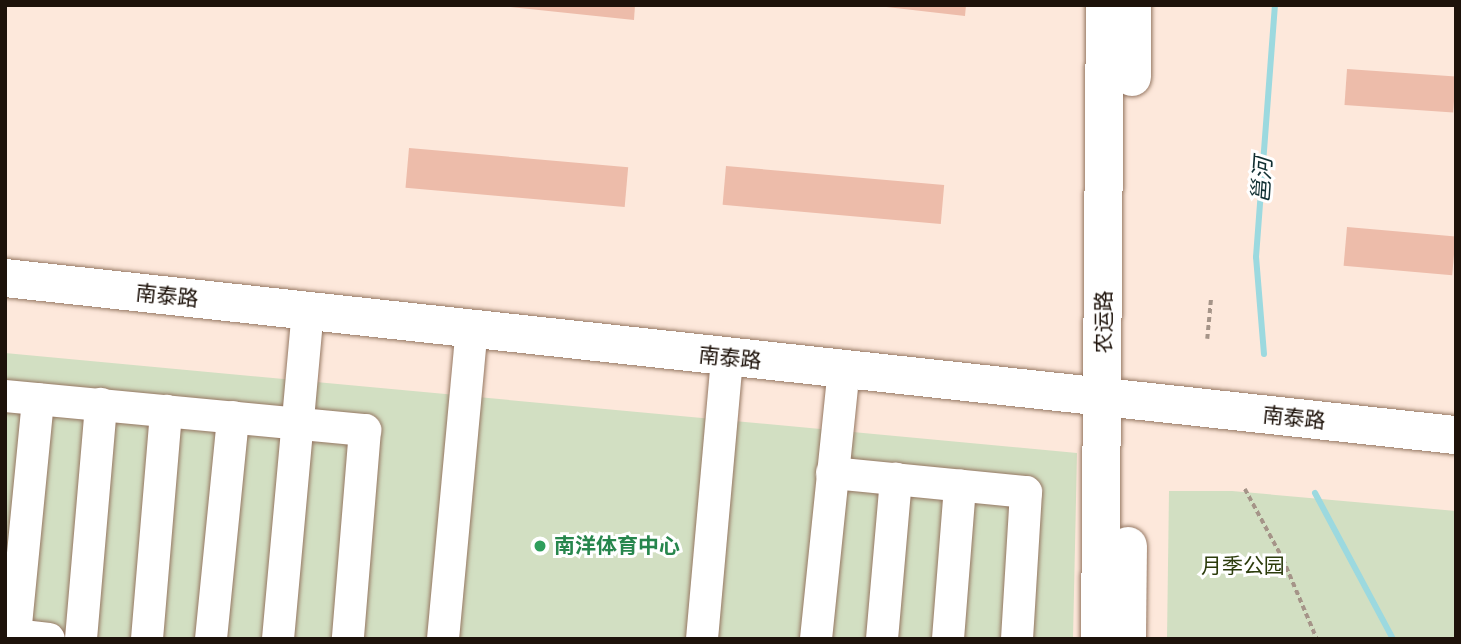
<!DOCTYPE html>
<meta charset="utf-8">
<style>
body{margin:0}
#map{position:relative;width:1461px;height:644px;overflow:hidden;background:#fde8db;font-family:"DejaVu Sans","Noto Sans SC",sans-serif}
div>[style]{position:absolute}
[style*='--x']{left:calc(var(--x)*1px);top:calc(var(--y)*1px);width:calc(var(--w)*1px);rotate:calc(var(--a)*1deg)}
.green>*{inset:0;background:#d2dfc2}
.stream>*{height:6px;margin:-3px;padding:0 3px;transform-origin:3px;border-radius:3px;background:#9cd9df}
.building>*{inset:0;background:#edbcaa;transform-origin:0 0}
.path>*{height:3.5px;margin-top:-1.75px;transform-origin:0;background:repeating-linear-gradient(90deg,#a59488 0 5px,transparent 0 8.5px)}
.roads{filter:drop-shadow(0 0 2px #957762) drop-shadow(0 0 2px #957762)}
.minor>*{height:32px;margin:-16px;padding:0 16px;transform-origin:16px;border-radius:16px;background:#fff}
.major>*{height:38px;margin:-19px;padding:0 19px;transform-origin:19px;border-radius:19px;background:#fff}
.dots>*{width:19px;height:19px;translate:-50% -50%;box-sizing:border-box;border:4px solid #fff;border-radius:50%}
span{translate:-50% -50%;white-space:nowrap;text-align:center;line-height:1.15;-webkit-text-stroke:6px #fff;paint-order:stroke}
.street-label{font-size:21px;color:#1d120a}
.leisure-label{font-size:21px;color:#27864d;font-weight:700}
.left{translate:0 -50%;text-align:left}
.park-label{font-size:21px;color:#2c3c0c}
.water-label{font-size:23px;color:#113033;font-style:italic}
.frame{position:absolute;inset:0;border:7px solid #1d120a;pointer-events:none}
</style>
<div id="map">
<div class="green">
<i style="clip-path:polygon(5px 353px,1077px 453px,1073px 639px,5px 639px)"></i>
<i style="clip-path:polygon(1169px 491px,1232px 491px,1456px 511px,1456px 639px,1167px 639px)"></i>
</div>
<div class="stream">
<i style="--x:1264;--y:354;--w:97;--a:-94.7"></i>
<i style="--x:1256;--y:257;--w:253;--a:-85.7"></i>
<i style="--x:1315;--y:493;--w:166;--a:61.9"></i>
</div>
<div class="building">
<i style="clip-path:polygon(492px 5px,635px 5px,634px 20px)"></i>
<i style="clip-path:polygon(869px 5px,966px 5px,965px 16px)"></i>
<i style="left:1347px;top:69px;width:109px;height:36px;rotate:4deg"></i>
<i style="left:409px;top:148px;width:220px;height:40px;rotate:5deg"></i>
<i style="left:726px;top:166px;width:219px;height:39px;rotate:5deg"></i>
<i style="left:1347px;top:227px;width:109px;height:39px;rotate:5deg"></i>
</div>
<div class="path">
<i style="--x:1207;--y:339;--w:42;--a:-84.6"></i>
<i style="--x:1245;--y:489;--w:80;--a:61.5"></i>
<i style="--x:1283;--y:559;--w:87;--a:67"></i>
</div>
<div class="roads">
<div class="minor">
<i style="--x:5;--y:396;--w:362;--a:5.4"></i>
<i style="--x:365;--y:430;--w:210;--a:94.7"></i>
<i style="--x:832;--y:473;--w:195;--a:5.6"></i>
<i style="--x:1026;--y:492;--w:147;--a:93.5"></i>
<i style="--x:5;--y:634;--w:44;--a:6.5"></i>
<i style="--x:15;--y:635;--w:237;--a:-84.4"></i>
<i style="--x:81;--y:639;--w:236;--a:-85.1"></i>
<i style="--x:147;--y:639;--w:229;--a:-85.2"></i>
<i style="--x:211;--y:639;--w:223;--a:-84.3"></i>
<i style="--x:278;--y:639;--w:328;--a:-84.8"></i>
<i style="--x:443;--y:639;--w:311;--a:-84.7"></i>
<i style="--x:702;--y:639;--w:283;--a:-84.9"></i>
<i style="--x:816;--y:639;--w:270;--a:-84.1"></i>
<i style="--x:882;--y:639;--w:161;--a:-85"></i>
<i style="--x:948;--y:639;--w:154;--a:-85.5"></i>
</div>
<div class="major">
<i style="--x:1132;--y:77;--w:72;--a:-90"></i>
<i style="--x:5;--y:278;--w:1459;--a:6.18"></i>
<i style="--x:1100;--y:639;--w:634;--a:-89.55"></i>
<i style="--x:1127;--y:639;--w:93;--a:-89.4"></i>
</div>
</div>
<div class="dots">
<i style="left:540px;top:546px;background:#2e9e5b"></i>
</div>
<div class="street-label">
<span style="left:167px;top:296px;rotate:6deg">南泰路</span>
<span style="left:1104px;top:322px;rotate:-90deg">农运路</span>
<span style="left:730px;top:358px;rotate:6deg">南泰路</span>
<span style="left:1294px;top:418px;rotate:6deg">南泰路</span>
</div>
<div class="leisure-label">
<span class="left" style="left:554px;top:546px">南洋体育中心</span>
</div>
<div class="park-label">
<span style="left:1243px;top:566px">月季公园</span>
</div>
<div class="water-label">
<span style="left:1262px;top:180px;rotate:-86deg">邕河</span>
</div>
<div class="frame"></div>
</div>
